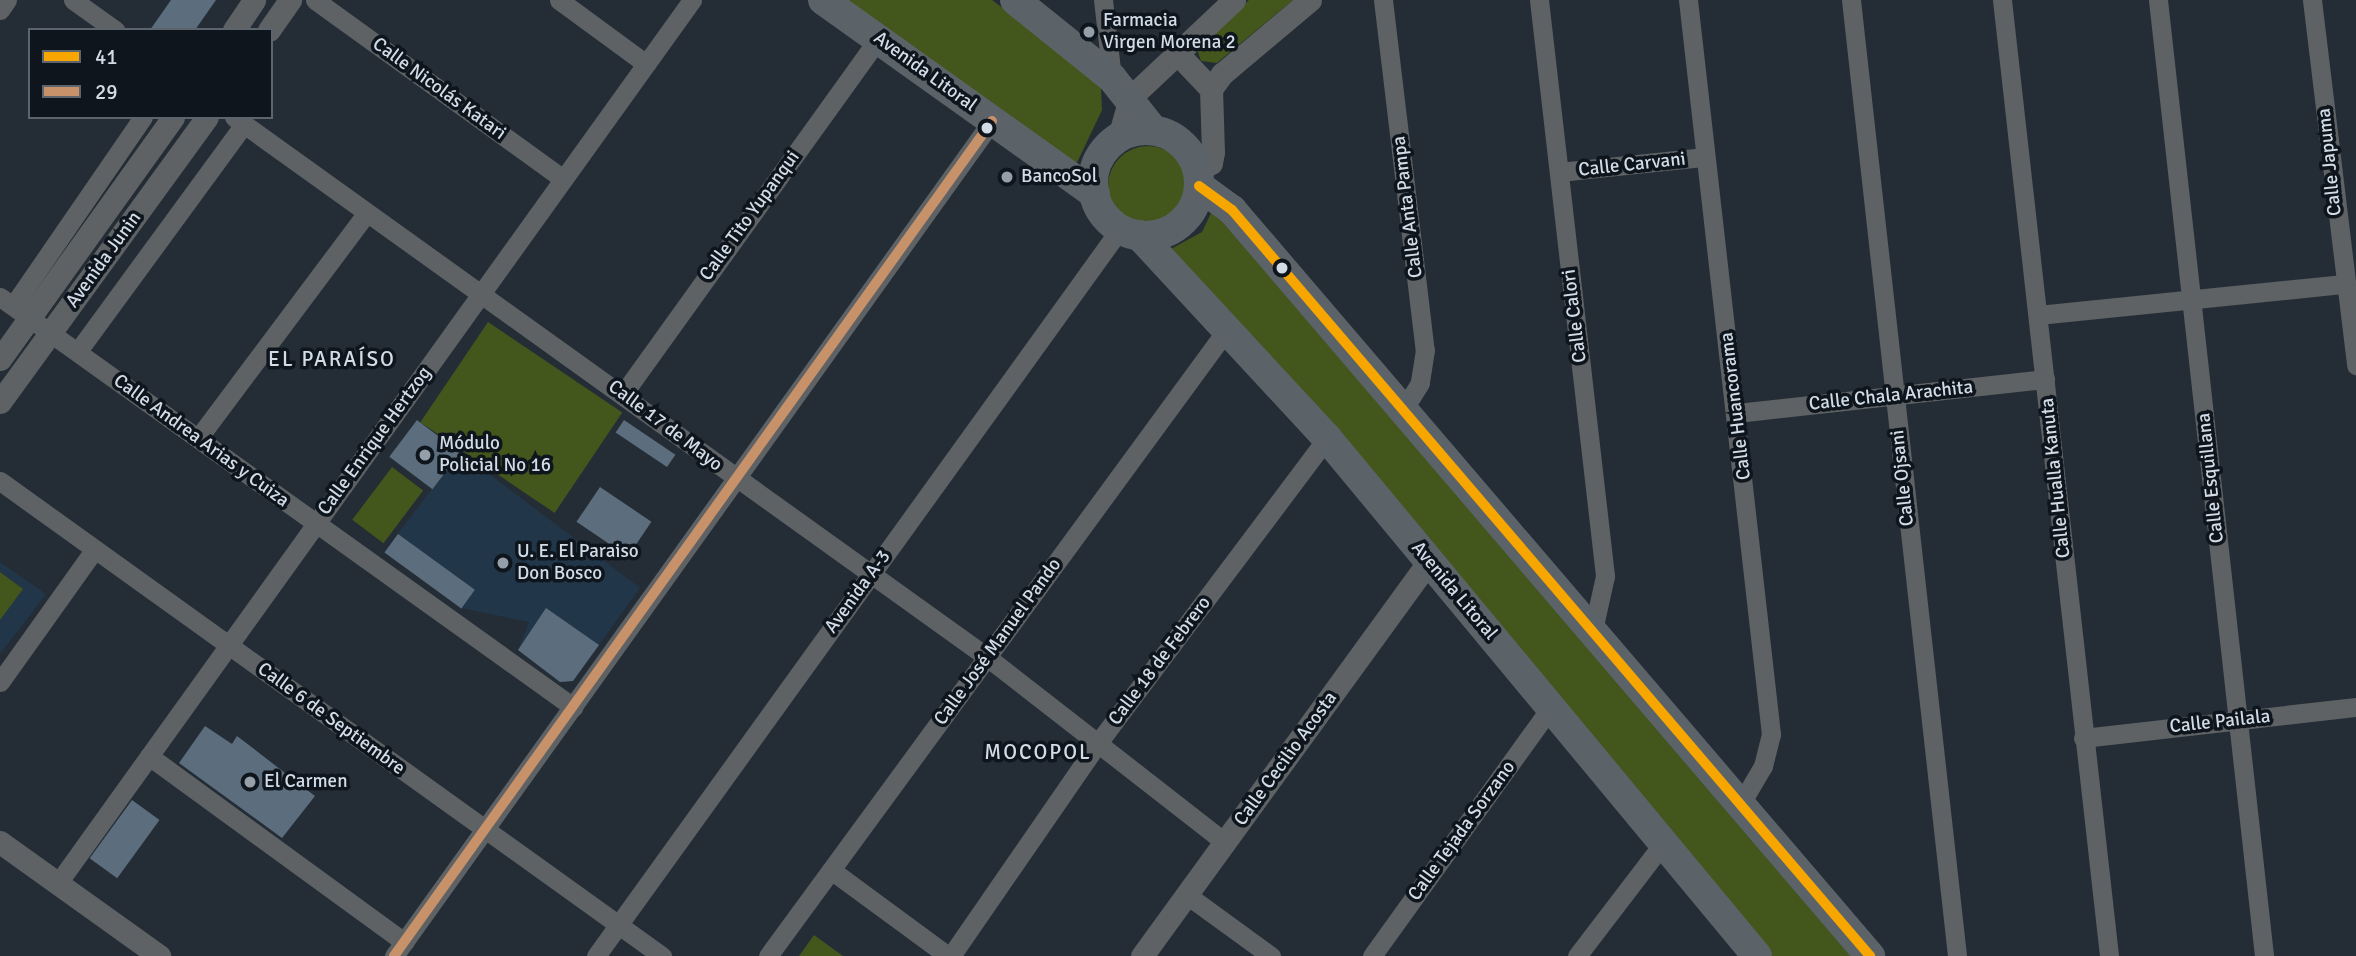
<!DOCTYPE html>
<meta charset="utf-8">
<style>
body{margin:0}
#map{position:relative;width:2356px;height:956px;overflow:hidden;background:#242d36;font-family:Signika,sans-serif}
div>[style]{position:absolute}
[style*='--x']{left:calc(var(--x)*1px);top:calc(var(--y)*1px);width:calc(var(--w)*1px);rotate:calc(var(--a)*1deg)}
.built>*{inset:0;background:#223649}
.green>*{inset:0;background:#43561c;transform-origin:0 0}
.round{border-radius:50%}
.building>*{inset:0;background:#5c6d7e;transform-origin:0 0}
.minor>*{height:19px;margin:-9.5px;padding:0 9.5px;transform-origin:9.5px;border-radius:9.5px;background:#5e6265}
.tertiary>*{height:23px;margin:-11.5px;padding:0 11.5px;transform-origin:11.5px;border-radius:11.5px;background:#5e6265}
.primary>*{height:30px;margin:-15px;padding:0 15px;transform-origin:15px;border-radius:15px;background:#5b6369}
.primary>.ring{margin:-15px;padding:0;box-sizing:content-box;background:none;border:30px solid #5b6369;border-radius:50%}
.bus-1>*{height:10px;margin:-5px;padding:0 5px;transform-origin:5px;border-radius:5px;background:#f7a600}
.bus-2>*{height:10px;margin:-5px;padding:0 5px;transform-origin:5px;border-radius:5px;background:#c7916a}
.dots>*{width:19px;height:19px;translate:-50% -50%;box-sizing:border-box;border:4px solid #0e151c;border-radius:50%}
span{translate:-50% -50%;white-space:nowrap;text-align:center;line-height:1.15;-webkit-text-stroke:7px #0e151c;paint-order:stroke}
.poi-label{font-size:19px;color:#d2dce7}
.left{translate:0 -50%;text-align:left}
.street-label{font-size:19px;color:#d2dce7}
.neighbourhood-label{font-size:21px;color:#d2dce7;letter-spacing:2px}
.legend{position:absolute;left:28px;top:28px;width:245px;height:91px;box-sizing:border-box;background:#0e151c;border:2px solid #5c656d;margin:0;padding:9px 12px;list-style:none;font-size:21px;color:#d2dce7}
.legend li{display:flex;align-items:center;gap:14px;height:35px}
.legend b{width:35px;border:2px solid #5c656d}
</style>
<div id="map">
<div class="built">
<i style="clip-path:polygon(460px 452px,640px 588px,573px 681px,560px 682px,518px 650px,529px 622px,461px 608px,384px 552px)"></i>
<i style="clip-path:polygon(0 562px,46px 594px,0 654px)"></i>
</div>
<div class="green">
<i style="clip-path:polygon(834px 0,992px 0,1095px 77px,1101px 88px,1102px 110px,1073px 171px)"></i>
<i style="clip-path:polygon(1249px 0,1293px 0,1217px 63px,1201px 61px,1196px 46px)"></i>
<i class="round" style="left:1108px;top:146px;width:80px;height:80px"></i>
<i style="clip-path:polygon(1214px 207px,1851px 956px,1770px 956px,1171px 249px,1202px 232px)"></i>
<i style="left:488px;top:322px;width:162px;height:121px;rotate:34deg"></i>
<i style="left:392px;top:467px;width:39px;height:66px;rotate:37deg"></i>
<i style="clip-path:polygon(0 572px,23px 589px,0 620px)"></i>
<i style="clip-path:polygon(814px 935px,843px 956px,799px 956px)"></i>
</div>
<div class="building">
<i style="clip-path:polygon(171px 0,216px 0,195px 30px,150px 30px)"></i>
<i style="left:417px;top:420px;width:54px;height:46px;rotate:37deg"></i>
<i style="left:624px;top:420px;width:62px;height:15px;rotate:34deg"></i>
<i style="left:600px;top:487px;width:62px;height:42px;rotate:34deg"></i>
<i style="left:398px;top:534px;width:95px;height:23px;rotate:36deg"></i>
<i style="clip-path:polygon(546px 608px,599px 645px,573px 681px,560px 682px,518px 650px)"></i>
<i style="clip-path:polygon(205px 726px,232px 744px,237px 736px,315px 796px,282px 838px,179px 763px)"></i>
<i style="left:132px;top:800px;width:34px;height:72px;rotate:36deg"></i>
</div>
<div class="minor">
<i style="--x:73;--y:0;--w:52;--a:35.5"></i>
<i style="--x:315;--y:0;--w:306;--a:35.8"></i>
<i style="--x:559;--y:0;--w:108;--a:36.3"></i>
<i style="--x:1103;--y:0;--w:79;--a:83.4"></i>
<i style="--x:1383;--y:0;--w:353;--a:83.2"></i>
<i style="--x:1425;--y:350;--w:33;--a:99"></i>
<i style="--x:1420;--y:383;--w:31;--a:122"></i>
<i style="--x:1539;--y:0;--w:580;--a:83.46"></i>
<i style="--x:1605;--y:576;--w:55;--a:102.5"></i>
<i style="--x:1688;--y:0;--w:739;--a:83.55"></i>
<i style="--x:1771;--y:734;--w:33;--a:104"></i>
<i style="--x:1763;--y:766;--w:45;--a:120.5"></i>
<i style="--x:1851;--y:0;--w:962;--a:83.67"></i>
<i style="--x:2002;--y:0;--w:962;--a:83.61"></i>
<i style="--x:2158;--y:0;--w:962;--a:83.67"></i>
<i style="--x:2312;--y:0;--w:368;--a:83.1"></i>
<i style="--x:0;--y:10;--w:12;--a:-55"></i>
<i style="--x:234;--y:117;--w:927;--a:35.65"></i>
<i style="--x:987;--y:657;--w:301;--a:37.9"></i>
<i style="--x:1559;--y:172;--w:147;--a:-5.9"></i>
<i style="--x:0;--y:297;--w:705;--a:35.58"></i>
<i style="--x:13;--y:306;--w:229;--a:-55.5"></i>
<i style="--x:2038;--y:315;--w:308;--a:-5.8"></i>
<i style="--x:78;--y:351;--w:281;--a:-53.8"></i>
<i style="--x:623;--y:394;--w:437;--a:-54.3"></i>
<i style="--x:1737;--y:413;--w:310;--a:-6.3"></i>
<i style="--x:199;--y:437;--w:279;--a:-53.2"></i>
<i style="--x:0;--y:481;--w:815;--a:35.66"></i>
<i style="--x:0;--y:682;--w:163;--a:-54.5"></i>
<i style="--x:2083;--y:738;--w:275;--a:-6.5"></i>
<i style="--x:149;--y:756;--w:316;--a:36.1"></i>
<i style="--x:831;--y:870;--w:145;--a:36.3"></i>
<i style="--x:58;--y:883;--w:1087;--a:-54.32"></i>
<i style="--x:1187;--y:895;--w:104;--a:36"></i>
<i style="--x:394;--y:956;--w:1027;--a:-54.39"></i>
<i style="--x:596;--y:956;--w:896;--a:-54.22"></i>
<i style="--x:768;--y:956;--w:778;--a:-53.78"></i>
<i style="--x:951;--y:956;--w:259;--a:-55.4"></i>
<i style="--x:1098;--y:743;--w:381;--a:-53.1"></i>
<i style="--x:1372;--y:956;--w:307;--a:-54.3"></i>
<i style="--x:1577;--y:956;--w:140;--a:-52.6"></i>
</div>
<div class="tertiary">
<i style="--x:234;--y:30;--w:36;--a:-56"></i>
<i style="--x:269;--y:30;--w:37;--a:-55"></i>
<i style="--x:1175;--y:51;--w:52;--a:46.5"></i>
<i style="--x:1119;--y:137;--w:41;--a:-74.2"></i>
<i style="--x:1130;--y:98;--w:143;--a:-43.3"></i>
<i style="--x:1198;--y:171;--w:15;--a:-32"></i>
<i style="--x:1211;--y:163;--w:11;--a:-80"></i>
<i style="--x:1213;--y:152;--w:63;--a:-91.8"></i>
<i style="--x:1211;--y:89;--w:19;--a:-54"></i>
<i style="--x:1222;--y:74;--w:115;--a:-40.1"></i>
<i style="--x:0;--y:359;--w:297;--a:-54.4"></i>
<i style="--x:0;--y:402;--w:352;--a:-54"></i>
<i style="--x:0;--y:842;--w:196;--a:35.6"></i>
<i style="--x:1142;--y:956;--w:488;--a:-54"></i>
</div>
<div class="primary">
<i style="--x:823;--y:0;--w:334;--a:35.5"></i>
<i style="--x:1015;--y:0;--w:124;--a:38.8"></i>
<i style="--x:1112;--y:78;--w:66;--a:51.7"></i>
<i class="ring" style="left:1093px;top:130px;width:76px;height:76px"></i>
<i style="--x:1199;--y:186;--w:41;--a:36"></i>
<i style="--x:1232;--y:210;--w:982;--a:49.46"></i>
<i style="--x:1139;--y:235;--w:277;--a:47.2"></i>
<i style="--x:1327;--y:438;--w:673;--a:50.3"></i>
</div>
<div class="bus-1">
<i style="--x:1199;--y:186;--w:41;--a:36"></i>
<i style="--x:1232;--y:210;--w:982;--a:49.46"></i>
</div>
<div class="bus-2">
<i style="--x:394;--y:956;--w:1027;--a:-54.39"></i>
</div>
<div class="dots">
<i style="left:1089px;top:32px;background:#959fa9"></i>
<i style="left:987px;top:128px;background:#d2dce7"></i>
<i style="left:1007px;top:177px;background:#959fa9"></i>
<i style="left:1282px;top:268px;background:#d2dce7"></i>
<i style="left:425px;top:455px;background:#959fa9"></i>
<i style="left:503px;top:563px;background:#959fa9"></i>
<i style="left:250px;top:782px;background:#959fa9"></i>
</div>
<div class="poi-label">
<span class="left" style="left:1103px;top:32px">Farmacia<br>Virgen Morena 2</span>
<span class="left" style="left:1021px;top:177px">BancoSol</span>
<span class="left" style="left:439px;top:455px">Módulo<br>Policial No 16</span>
<span class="left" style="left:517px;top:563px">U. E. El Paraiso<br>Don Bosco</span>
<span class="left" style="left:264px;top:782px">El Carmen</span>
</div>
<div class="street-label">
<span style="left:925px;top:72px;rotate:36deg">Avenida Litoral</span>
<span style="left:439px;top:89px;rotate:36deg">Calle Nicolás Katari</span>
<span style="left:2330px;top:162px;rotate:-96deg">Calle Japuma</span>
<span style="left:1632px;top:165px;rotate:-6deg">Calle Carvani</span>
<span style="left:1408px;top:207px;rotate:-97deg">Calle Anta Pampa</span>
<span style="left:750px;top:216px;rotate:-54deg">Calle Tito Yupanqui</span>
<span style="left:104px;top:260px;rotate:-54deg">Avenida Junin</span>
<span style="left:1575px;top:316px;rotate:-97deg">Calle Calori</span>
<span style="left:1891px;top:396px;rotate:-6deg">Calle Chala Arachita</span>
<span style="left:1736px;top:406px;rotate:-97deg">Calle Huancorama</span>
<span style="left:665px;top:426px;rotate:37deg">Calle 17 de Mayo</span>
<span style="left:201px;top:441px;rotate:36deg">Calle Andrea Arias y Cuiza</span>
<span style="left:375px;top:441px;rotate:-54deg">Calle Enrique Hertzog</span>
<span style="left:1903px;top:478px;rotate:-96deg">Calle Ojsani</span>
<span style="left:2056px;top:478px;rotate:-96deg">Calle Hualla Kanuta</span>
<span style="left:2211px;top:478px;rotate:-96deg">Calle Esquillana</span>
<span style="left:1454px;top:591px;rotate:50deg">Avenida Litoral</span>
<span style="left:858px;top:592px;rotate:-54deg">Avenida A-3</span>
<span style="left:998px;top:642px;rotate:-54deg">Calle José Manuel Pando</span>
<span style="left:1160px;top:661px;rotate:-53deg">Calle 18 de Febrero</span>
<span style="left:331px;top:719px;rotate:36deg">Calle 6 de Septiembre</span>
<span style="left:2220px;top:722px;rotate:-6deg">Calle Pailala</span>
<span style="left:1286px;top:759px;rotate:-54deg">Calle Cecilio Acosta</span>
<span style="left:1462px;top:831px;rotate:-54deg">Calle Tejada Sorzano</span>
</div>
<div class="neighbourhood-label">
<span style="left:332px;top:359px">EL PARAÍSO</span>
<span style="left:1038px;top:752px">MOCOPOL</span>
</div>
<ul class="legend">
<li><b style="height:9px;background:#f7a600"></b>41</li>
<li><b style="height:9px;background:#c7916a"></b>29</li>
</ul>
</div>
